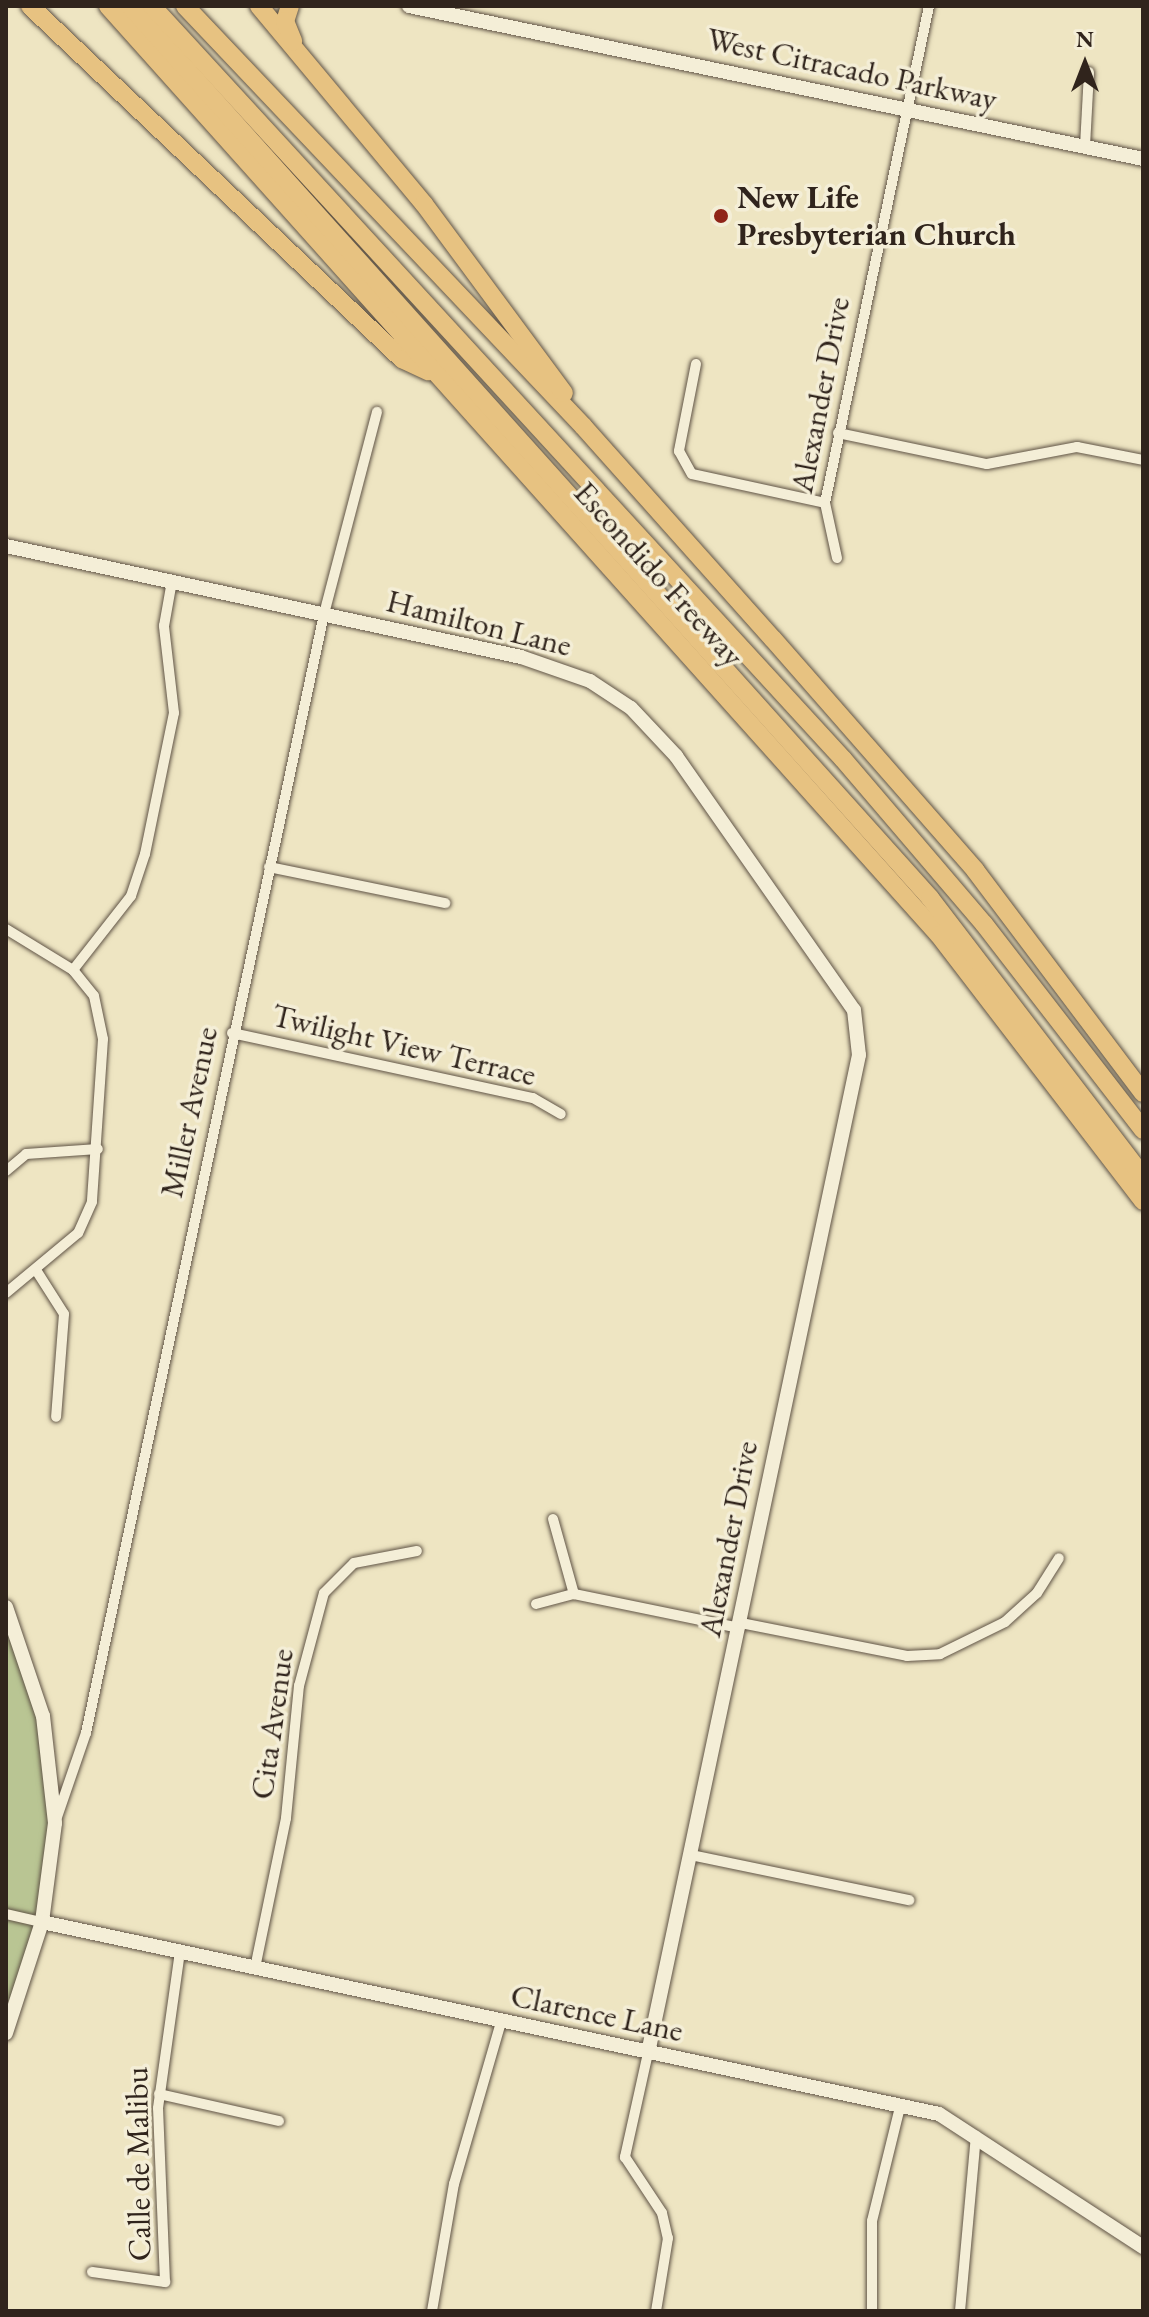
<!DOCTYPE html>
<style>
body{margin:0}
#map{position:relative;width:1149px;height:2317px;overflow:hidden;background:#eee5c2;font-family:"EB Garamond",serif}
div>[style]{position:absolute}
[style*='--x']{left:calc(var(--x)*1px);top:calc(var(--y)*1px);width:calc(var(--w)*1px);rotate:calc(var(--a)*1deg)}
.green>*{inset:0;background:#b9c593}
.roads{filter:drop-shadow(0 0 2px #605446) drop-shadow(0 0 2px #605446)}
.street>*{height:10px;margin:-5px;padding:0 5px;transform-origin:5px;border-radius:5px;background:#f4eed7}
.secondary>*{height:14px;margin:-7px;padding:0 7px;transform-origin:7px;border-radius:7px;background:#f4eed7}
.highway>*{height:18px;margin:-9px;padding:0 9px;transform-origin:9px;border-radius:9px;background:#e7c281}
.dots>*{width:22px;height:22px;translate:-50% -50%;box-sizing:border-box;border:4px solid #f4eed7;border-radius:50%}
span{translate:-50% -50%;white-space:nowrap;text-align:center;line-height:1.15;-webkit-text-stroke:7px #f4eed7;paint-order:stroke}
.street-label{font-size:32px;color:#30241c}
.poi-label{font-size:32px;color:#30241c;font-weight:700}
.left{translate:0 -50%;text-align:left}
.frame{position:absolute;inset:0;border:8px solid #30241c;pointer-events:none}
.north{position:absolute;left:1045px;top:24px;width:80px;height:80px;-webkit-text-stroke:6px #f4eed7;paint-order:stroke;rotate:0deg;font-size:22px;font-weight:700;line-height:32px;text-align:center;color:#30241c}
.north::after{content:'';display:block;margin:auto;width:28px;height:36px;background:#30241c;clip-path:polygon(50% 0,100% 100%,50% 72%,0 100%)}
</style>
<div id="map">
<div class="green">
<i style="clip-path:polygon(6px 1607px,37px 1695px,54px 1801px,42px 1922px,6px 2033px)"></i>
</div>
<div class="roads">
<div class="street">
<i style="--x:1085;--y:146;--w:74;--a:-86.9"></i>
<i style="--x:696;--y:364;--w:89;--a:101.1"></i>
<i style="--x:679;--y:451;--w:26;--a:61"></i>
<i style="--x:692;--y:474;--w:136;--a:12.3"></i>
<i style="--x:838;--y:433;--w:152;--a:11.8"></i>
<i style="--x:987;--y:464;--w:92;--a:-10.7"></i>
<i style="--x:1077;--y:447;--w:67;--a:11.1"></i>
<i style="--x:837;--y:558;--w:56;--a:-102.3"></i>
<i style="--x:825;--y:503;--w:508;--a:-78.18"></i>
<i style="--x:269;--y:867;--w:180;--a:11.6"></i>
<i style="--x:6;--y:929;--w:79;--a:31.5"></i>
<i style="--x:73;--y:970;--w:33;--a:51"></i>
<i style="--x:94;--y:996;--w:44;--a:78.2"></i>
<i style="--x:103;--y:1039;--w:163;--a:93.9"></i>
<i style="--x:92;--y:1202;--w:34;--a:114"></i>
<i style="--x:78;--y:1233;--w:94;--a:140.2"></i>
<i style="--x:73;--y:970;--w:94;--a:-51.9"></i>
<i style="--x:131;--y:896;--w:44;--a:-71.6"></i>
<i style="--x:145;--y:854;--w:144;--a:-78.4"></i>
<i style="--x:174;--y:713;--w:88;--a:-96.6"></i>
<i style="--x:164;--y:626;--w:46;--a:-79.9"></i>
<i style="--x:232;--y:1033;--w:308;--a:12.2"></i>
<i style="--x:533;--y:1098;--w:32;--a:30"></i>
<i style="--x:6;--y:1171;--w:26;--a:-40"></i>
<i style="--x:26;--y:1154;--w:72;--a:-4"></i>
<i style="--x:36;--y:1270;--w:52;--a:57.5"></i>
<i style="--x:64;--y:1314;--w:103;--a:94.4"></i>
<i style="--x:553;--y:1519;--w:78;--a:74.4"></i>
<i style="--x:536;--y:1604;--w:39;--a:-15"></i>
<i style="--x:574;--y:1594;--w:169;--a:11.6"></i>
<i style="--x:741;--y:1623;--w:169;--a:11.2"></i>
<i style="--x:907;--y:1656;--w:33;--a:-3"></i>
<i style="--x:940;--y:1654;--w:72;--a:-26.2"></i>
<i style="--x:1005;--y:1622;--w:43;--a:-42.2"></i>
<i style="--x:1037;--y:1593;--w:41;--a:-57.8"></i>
<i style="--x:55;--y:1823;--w:95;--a:-71"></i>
<i style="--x:86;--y:1733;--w:1144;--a:-77.99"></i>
<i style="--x:324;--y:614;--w:209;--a:-75.3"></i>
<i style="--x:691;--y:1855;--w:223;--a:11.7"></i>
<i style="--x:6;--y:1914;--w:37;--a:13"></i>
<i style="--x:255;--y:1968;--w:153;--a:-78.3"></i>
<i style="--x:286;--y:1818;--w:133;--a:-84.4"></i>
<i style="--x:299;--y:1686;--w:96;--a:-75"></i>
<i style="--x:324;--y:1593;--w:42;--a:-45"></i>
<i style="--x:354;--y:1563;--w:64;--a:-10.8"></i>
<i style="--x:648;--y:2053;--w:107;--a:102.5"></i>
<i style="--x:625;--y:2157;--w:67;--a:56.5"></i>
<i style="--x:662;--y:2213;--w:26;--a:77"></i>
<i style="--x:668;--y:2238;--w:74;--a:99.3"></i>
<i style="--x:159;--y:2094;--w:123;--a:12.7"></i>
<i style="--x:92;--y:2272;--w:74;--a:7.8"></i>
<i style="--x:165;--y:2282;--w:174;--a:-92.3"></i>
<i style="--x:158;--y:2108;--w:159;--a:-82"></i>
<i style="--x:432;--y:2311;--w:129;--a:-80.2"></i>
<i style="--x:454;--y:2184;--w:169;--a:-73.8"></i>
<i style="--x:872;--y:2311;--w:90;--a:-90"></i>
<i style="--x:872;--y:2221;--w:117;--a:-76.2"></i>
<i style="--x:960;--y:2311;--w:176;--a:-84.8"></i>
</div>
<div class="secondary">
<i style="--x:409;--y:6;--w:750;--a:11.77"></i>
<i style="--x:6;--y:546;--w:527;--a:12.16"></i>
<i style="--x:521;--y:657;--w:73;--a:19.2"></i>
<i style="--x:590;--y:681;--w:49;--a:33.4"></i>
<i style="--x:631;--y:708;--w:66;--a:46.8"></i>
<i style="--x:676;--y:756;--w:310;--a:55"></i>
<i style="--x:854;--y:1010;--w:45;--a:83.7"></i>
<i style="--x:859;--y:1055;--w:1020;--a:101.94"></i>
<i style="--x:6;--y:1607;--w:115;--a:71.3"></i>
<i style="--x:43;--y:1716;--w:108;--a:83.6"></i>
<i style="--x:55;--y:1823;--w:100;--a:97.5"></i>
<i style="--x:42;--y:1922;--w:117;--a:108"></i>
<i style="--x:42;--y:1922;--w:917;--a:12.08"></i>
<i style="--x:939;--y:2114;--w:244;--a:33.1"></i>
</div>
<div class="highway">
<i style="--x:30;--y:6;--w:513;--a:43.5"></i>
<i style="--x:402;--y:359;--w:29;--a:25"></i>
<i style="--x:108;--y:6;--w:1246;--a:48.19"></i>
<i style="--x:939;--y:935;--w:335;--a:52.5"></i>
<i style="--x:130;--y:6;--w:1198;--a:48.11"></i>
<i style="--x:930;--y:898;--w:351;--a:52.6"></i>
<i style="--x:152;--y:6;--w:1022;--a:47.46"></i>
<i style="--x:843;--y:759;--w:217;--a:49.5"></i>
<i style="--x:984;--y:924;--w:260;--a:52.3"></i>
<i style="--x:185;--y:6;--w:579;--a:46.54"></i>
<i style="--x:583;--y:426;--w:285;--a:48.3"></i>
<i style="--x:773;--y:639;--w:307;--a:48.8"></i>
<i style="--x:975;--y:870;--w:279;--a:53"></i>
<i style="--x:259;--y:6;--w:258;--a:50.2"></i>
<i style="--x:424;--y:204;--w:235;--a:53.5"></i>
<i style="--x:290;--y:6;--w:16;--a:108"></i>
<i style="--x:285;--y:21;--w:22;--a:68"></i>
</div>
</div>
<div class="dots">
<i style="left:721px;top:216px;background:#8f2418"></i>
</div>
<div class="street-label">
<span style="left:852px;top:69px;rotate:12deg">West Citracado Parkway</span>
<span style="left:820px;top:395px;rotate:-79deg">Alexander Drive</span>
<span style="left:659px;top:574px;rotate:48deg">Escondido Freeway</span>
<span style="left:479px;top:623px;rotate:14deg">Hamilton Lane</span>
<span style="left:404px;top:1045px;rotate:13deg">Twilight View Terrace</span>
<span style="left:189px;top:1112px;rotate:-78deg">Miller Avenue</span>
<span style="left:728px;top:1539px;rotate:-79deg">Alexander Drive</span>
<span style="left:272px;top:1724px;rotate:-82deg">Cita Avenue</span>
<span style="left:597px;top:2013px;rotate:12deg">Clarence Lane</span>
<span style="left:138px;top:2164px;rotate:-91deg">Calle de Malibu</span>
</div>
<div class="poi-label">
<span class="left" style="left:737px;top:216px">New Life<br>Presbyterian Church</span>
</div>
<div class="frame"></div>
<div class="north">N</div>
</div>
